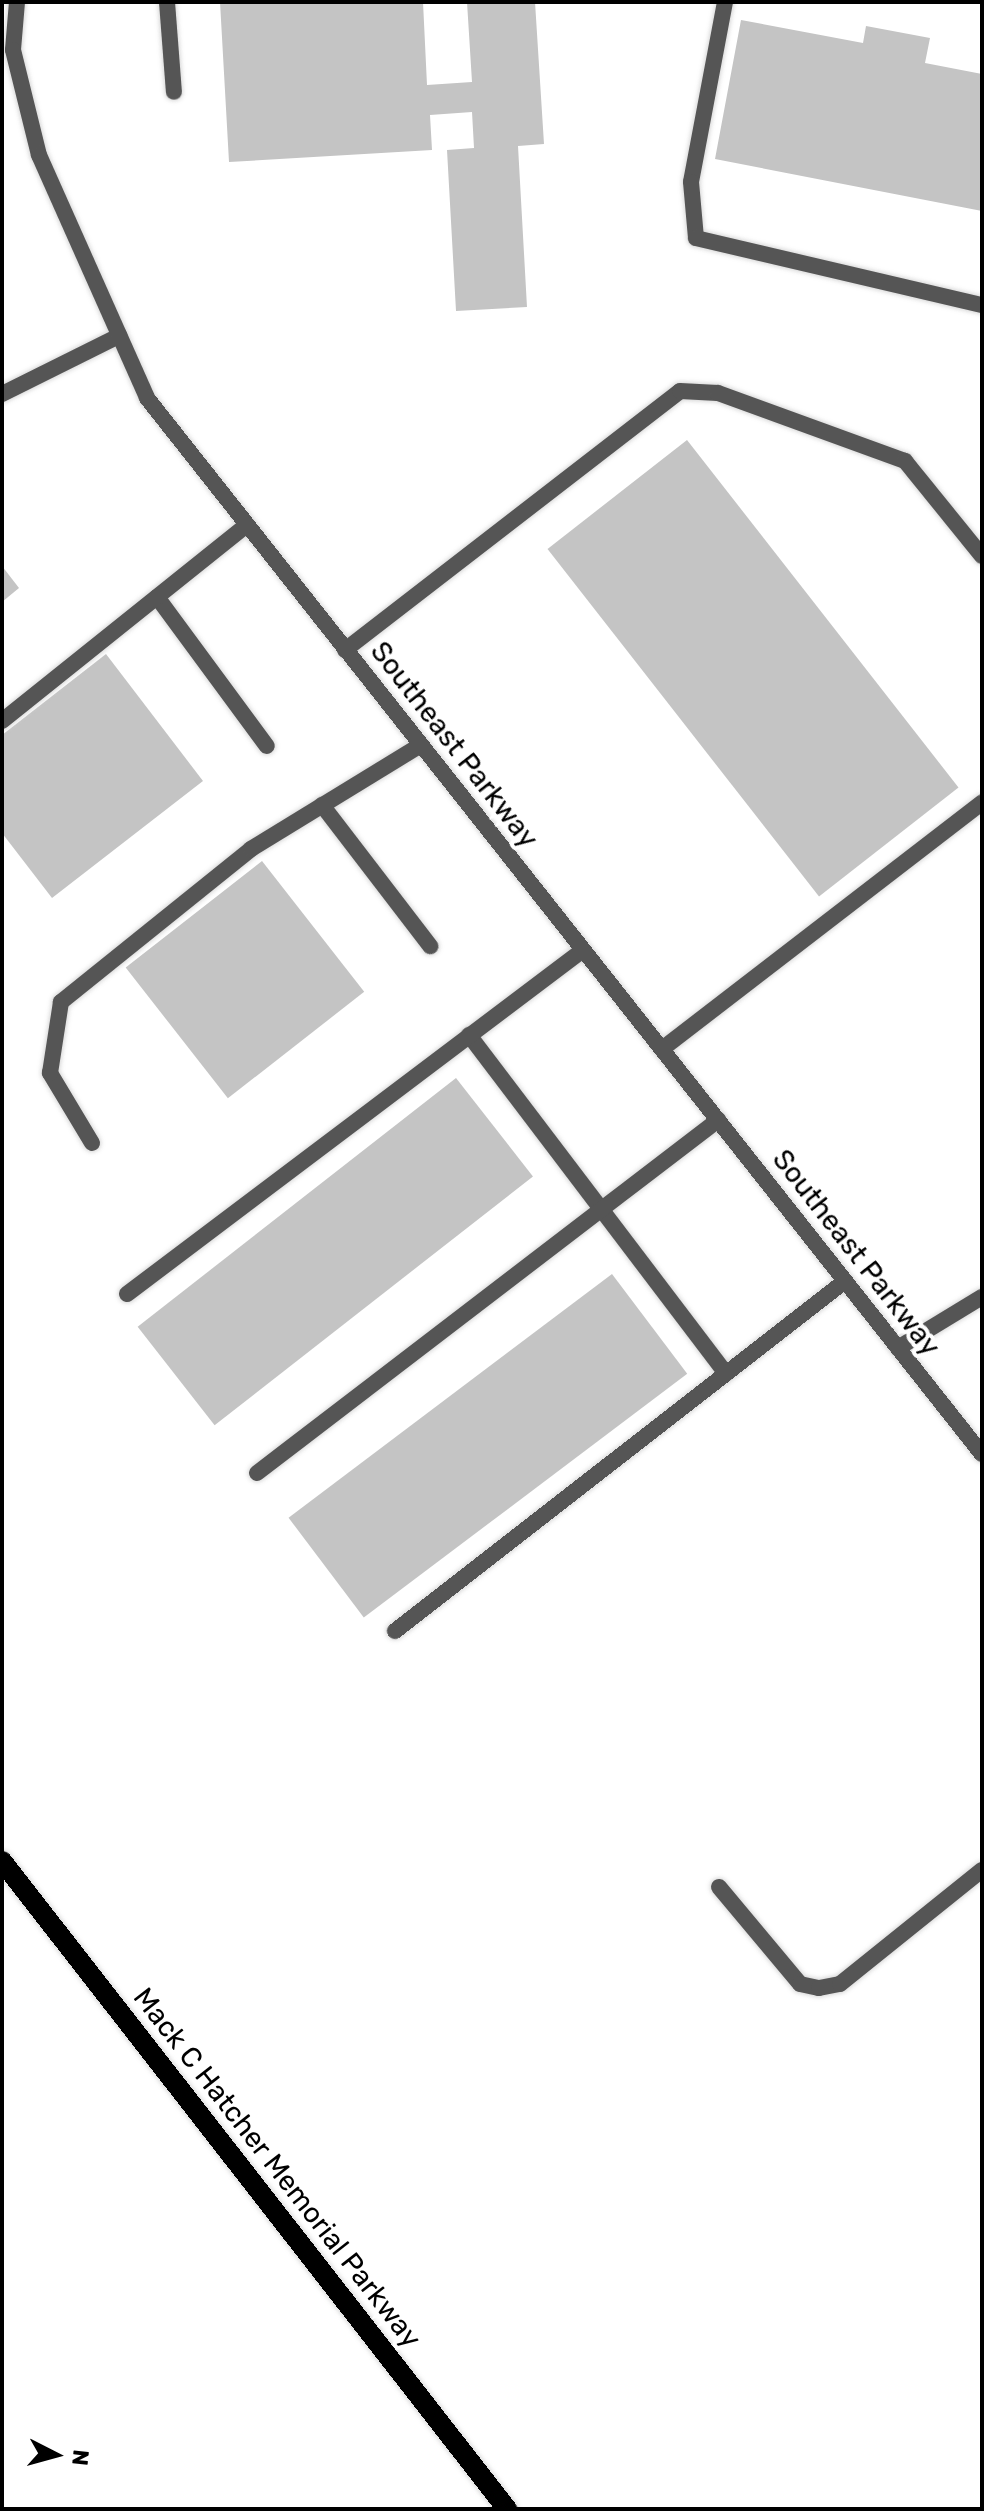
<!DOCTYPE html>
<style>
body{margin:0}
#map{position:relative;width:984px;height:2511px;overflow:hidden;background:#fff;font-family:Rubik,sans-serif}
div>[style]{position:absolute}
[style*='--x']{left:calc(var(--x)*1px);top:calc(var(--y)*1px);width:calc(var(--w)*1px);rotate:calc(var(--a)*1deg)}
.building>*{inset:0;background:#c4c4c4;transform-origin:0 0}
.roads{filter:drop-shadow(0 0 2px #dbdbdb) drop-shadow(0 0 2px #dbdbdb)}
.lane>*{height:16px;margin:-8px;padding:0 8px;transform-origin:8px;border-radius:8px;background:#555}
.street>*{height:16px;margin:-8px;padding:0 8px;transform-origin:8px;border-radius:8px;background:#555}
.primary>*{height:20px;margin:-10px;padding:0 10px;transform-origin:10px;border-radius:10px;background:#000}
span{translate:-50% -50%;white-space:nowrap;text-align:center;line-height:1.15;-webkit-text-stroke:8px #fff;paint-order:stroke}
.street-label{font-size:28px;color:#000}
.frame{position:absolute;inset:0;border:4px solid #000;pointer-events:none}
.north{position:absolute;left:16px;top:2415px;width:80px;height:80px;-webkit-text-stroke:6px #fff;paint-order:stroke;rotate:96deg;font-size:22px;font-weight:700;line-height:32px;text-align:center;color:#000}
.north::after{content:'';display:block;margin:auto;width:28px;height:36px;background:#000;clip-path:polygon(50% 0,100% 100%,50% 72%,0 100%)}
</style>
<div id="map">
<div class="building">
<i style="clip-path:polygon(220px 2px,423px 2px,427px 85px,472px 82px,467px 2px,535px 2px,544px 144px,518px 146px,527px 307px,456px 311px,447px 150px,474px 148px,472px 112px,430px 115px,432px 150px,229px 162px)"></i>
<i style="clip-path:polygon(741px 20px,863px 43px,866px 26px,930px 38px,925px 63px,982px 74px,982px 211px,715px 159px)"></i>
<i style="left:687px;top:440px;width:441px;height:177px;rotate:52deg"></i>
<i style="clip-path:polygon(2px 566px,19px 588px,2px 602px)"></i>
<i style="clip-path:polygon(106px 654px,203px 781px,52px 898px,2px 833px,2px 735px)"></i>
<i style="left:262px;top:861px;width:166px;height:173px;rotate:52deg"></i>
<i style="left:456px;top:1078px;width:125px;height:404px;rotate:52deg"></i>
<i style="left:612px;top:1274px;width:125px;height:405px;rotate:53deg"></i>
</div>
<div class="roads">
<div class="lane">
<i style="--x:167;--y:2;--w:90;--a:85.6"></i>
<i style="--x:725;--y:2;--w:183;--a:100.7"></i>
<i style="--x:691;--y:182;--w:56;--a:84.9"></i>
<i style="--x:696;--y:238;--w:294;--a:13.2"></i>
<i style="--x:2;--y:394;--w:131;--a:-26.4"></i>
<i style="--x:157;--y:597;--w:185;--a:53.6"></i>
<i style="--x:345;--y:650;--w:423;--a:-37.7"></i>
<i style="--x:680;--y:391;--w:38;--a:3"></i>
<i style="--x:718;--y:393;--w:199;--a:20"></i>
<i style="--x:905;--y:461;--w:122;--a:51"></i>
<i style="--x:2;--y:721;--w:314;--a:-38.7"></i>
<i style="--x:322;--y:805;--w:178;--a:52.5"></i>
<i style="--x:469;--y:1035;--w:425;--a:52.8"></i>
<i style="--x:662;--y:1049;--w:404;--a:-37.6"></i>
<i style="--x:92;--y:1143;--w:82;--a:-121"></i>
<i style="--x:50;--y:1073;--w:72;--a:-81.2"></i>
<i style="--x:61;--y:1002;--w:244;--a:-38.8"></i>
<i style="--x:251;--y:849;--w:199;--a:-31.5"></i>
<i style="--x:127;--y:1294;--w:571;--a:-37.03"></i>
<i style="--x:898;--y:1348;--w:98;--a:-31.3"></i>
<i style="--x:257;--y:1473;--w:581;--a:-37.44"></i>
<i style="--x:395;--y:1631;--w:570;--a:-37.87"></i>
<i style="--x:719;--y:1887;--w:126;--a:50.1"></i>
<i style="--x:800;--y:1984;--w:19;--a:12"></i>
<i style="--x:819;--y:1988;--w:21;--a:-11"></i>
<i style="--x:840;--y:1984;--w:182;--a:-38.8"></i>
</div>
<div class="street">
<i style="--x:17;--y:2;--w:48;--a:94.8"></i>
<i style="--x:13;--y:50;--w:108;--a:76.1"></i>
<i style="--x:39;--y:155;--w:266;--a:66"></i>
<i style="--x:147;--y:398;--w:1346;--a:51.67"></i>
</div>
<div class="primary">
<i style="--x:2;--y:1861;--w:822;--a:52.07"></i>
</div>
</div>
<div class="street-label">
<span style="left:454px;top:745px;rotate:52deg">Southeast Parkway</span>
<span style="left:856px;top:1253px;rotate:52deg">Southeast Parkway</span>
<span style="left:277px;top:2168px;rotate:52deg">Mack C Hatcher Memorial Parkway</span>
</div>
<div class="frame"></div>
<div class="north">N</div>
</div>
